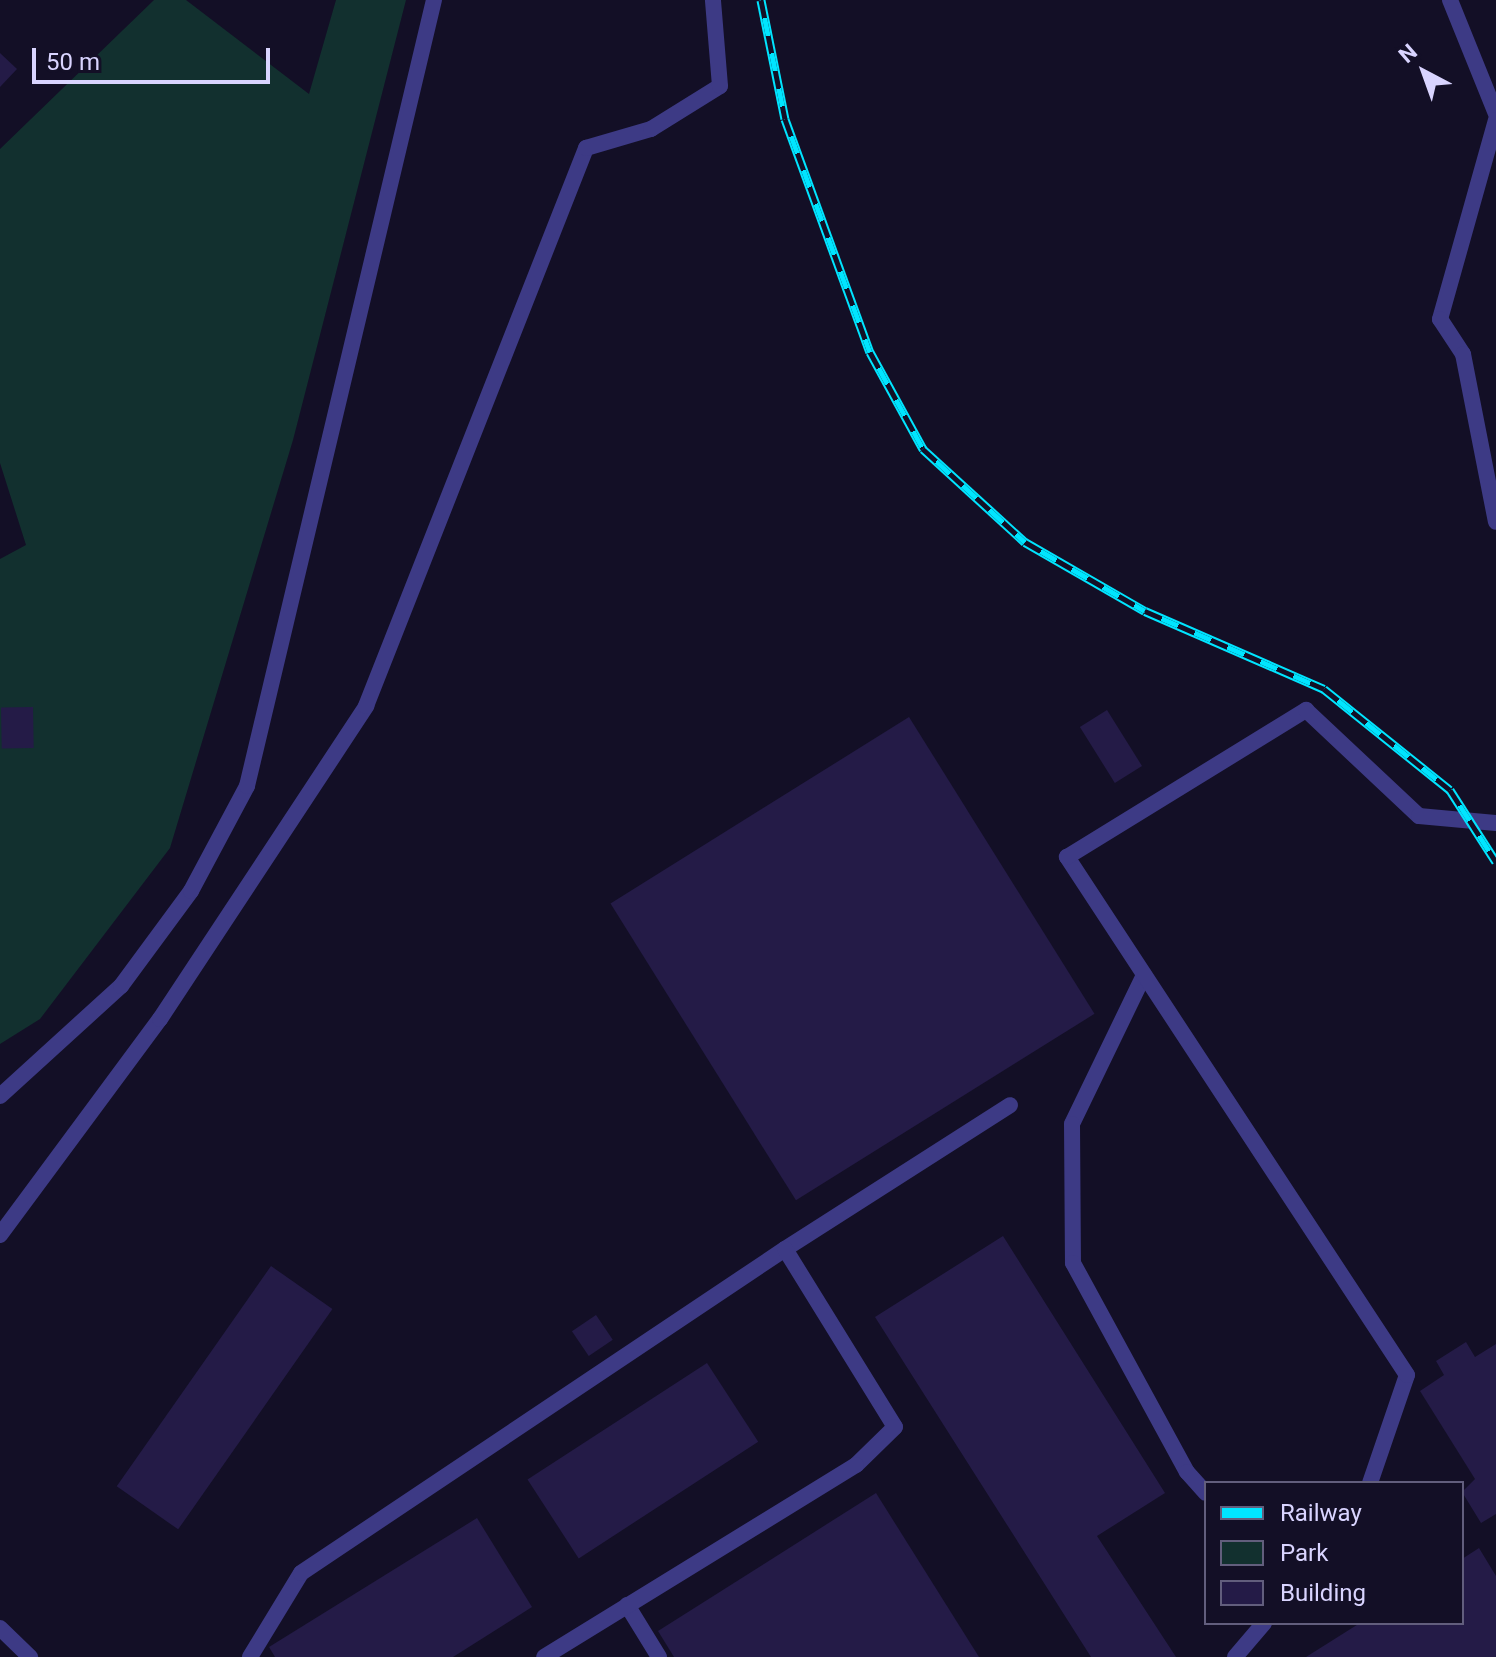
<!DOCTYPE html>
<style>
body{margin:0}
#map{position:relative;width:1496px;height:1657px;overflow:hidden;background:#130f26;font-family:Roboto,sans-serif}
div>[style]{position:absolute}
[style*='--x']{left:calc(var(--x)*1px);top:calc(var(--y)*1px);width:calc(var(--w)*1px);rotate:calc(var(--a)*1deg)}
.green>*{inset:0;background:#12302f}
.building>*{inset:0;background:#241b47;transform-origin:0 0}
.service>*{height:16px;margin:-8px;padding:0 8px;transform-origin:8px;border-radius:8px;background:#3d3a85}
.rail>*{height:9px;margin-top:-4.5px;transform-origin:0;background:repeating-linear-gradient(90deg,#130f26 0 18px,#00e5ff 0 36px);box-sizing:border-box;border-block:2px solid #00e5ff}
span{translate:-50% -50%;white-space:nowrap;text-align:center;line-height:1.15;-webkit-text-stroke:8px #130f26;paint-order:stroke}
.legend{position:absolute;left:1204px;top:1481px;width:260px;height:144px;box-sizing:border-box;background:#130f26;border:2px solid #625e7d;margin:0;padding:10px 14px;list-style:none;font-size:24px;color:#d9d4ff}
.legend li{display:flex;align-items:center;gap:16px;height:40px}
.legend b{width:40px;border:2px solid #625e7d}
.north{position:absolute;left:1384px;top:32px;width:80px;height:80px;-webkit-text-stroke:6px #130f26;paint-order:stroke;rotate:319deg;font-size:22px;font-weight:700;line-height:32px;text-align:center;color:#d9d4ff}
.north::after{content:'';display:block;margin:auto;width:28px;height:36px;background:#d9d4ff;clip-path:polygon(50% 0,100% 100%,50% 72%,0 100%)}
.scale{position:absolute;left:32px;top:48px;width:238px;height:36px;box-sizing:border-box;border:4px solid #d9d4ff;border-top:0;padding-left:10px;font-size:24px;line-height:28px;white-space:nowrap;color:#d9d4ff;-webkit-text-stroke:6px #130f26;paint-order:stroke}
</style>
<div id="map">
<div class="green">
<i style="clip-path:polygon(154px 0,186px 0,309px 94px,336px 0,406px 0,293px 440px,170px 848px,40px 1019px,0 1044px,0 559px,26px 545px,0 463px,0 149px)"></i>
</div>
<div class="building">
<i style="clip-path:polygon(0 53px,17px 69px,0 87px)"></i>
<i style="left:33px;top:707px;width:41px;height:32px;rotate:89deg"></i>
<i style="left:1107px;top:710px;width:66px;height:32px;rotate:58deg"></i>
<i style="left:909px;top:717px;width:350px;height:352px;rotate:58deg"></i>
<i style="clip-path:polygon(1003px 1236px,1165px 1493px,1097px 1536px,1176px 1657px,1091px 1657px,875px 1317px)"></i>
<i style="left:271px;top:1266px;width:75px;height:269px;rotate:35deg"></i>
<i style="left:596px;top:1315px;width:30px;height:29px;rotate:56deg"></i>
<i style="clip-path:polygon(1466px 1342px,1475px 1357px,1496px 1344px,1496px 1514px,1481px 1523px,1462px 1492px,1475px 1479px,1420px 1391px,1444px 1375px,1436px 1361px)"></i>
<i style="left:707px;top:1363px;width:94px;height:214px;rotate:57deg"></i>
<i style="clip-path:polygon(876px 1493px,979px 1657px,674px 1657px,658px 1631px)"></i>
<i style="clip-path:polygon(477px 1518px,532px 1607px,453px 1657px,275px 1657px,269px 1647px)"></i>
<i style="clip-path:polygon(1479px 1548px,1496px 1576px,1496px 1657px,1306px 1657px,1360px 1623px,1462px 1623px,1462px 1559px)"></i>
</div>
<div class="service">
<i style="--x:1450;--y:0;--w:123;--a:68"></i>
<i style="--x:1496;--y:120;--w:207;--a:105.7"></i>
<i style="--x:1440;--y:319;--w:42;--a:56.7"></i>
<i style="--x:1463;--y:354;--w:171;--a:78.9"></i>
<i style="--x:1144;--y:975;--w:165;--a:115.8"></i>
<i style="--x:1072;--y:1124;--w:139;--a:89.6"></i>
<i style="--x:1073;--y:1263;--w:238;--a:61.4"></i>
<i style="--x:1187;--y:1472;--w:28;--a:48"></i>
<i style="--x:0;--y:1096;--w:164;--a:-42.3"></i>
<i style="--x:121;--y:986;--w:118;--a:-53.6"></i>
<i style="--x:191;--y:891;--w:119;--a:-61.9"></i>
<i style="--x:247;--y:786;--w:808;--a:-76.62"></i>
<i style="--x:0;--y:1235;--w:269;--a:-53.5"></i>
<i style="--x:160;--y:1019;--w:375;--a:-56.6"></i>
<i style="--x:366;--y:706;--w:600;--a:-68.48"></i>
<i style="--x:586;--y:148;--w:68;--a:-16.3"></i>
<i style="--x:651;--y:129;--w:81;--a:-31.9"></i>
<i style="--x:720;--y:86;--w:86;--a:-94.7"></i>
<i style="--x:785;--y:1249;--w:267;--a:-32.6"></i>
<i style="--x:1370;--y:1483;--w:114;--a:-71.1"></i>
<i style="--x:1407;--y:1375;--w:620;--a:-123.28"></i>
<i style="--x:1067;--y:857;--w:281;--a:-31.6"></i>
<i style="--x:1306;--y:710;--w:155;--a:43.2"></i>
<i style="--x:1419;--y:816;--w:77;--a:5.2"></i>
<i style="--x:627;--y:1605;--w:61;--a:58.4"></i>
<i style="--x:0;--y:1628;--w:42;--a:44"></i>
<i style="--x:250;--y:1657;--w:98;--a:-58.7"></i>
<i style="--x:301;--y:1573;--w:582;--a:-33.8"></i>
<i style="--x:785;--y:1249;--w:209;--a:58.3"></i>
<i style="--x:895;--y:1427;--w:54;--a:135.7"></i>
<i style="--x:856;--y:1465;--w:366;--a:148.4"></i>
<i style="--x:1235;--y:1657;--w:45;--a:-49.5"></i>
</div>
<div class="rail">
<i style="--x:761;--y:0;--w:121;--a:78.6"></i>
<i style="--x:785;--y:119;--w:248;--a:70"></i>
<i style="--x:870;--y:352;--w:111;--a:61.3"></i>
<i style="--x:923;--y:449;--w:138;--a:42.4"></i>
<i style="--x:1025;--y:542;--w:138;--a:29.9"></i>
<i style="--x:1145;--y:611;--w:195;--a:23.5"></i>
<i style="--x:1324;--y:689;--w:161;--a:38.7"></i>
<i style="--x:1450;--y:790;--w:85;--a:57.4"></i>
</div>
<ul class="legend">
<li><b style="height:10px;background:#00e5ff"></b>Railway</li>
<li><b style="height:22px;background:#12302f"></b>Park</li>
<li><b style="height:22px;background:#241b47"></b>Building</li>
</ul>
<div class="north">N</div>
<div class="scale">50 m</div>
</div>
